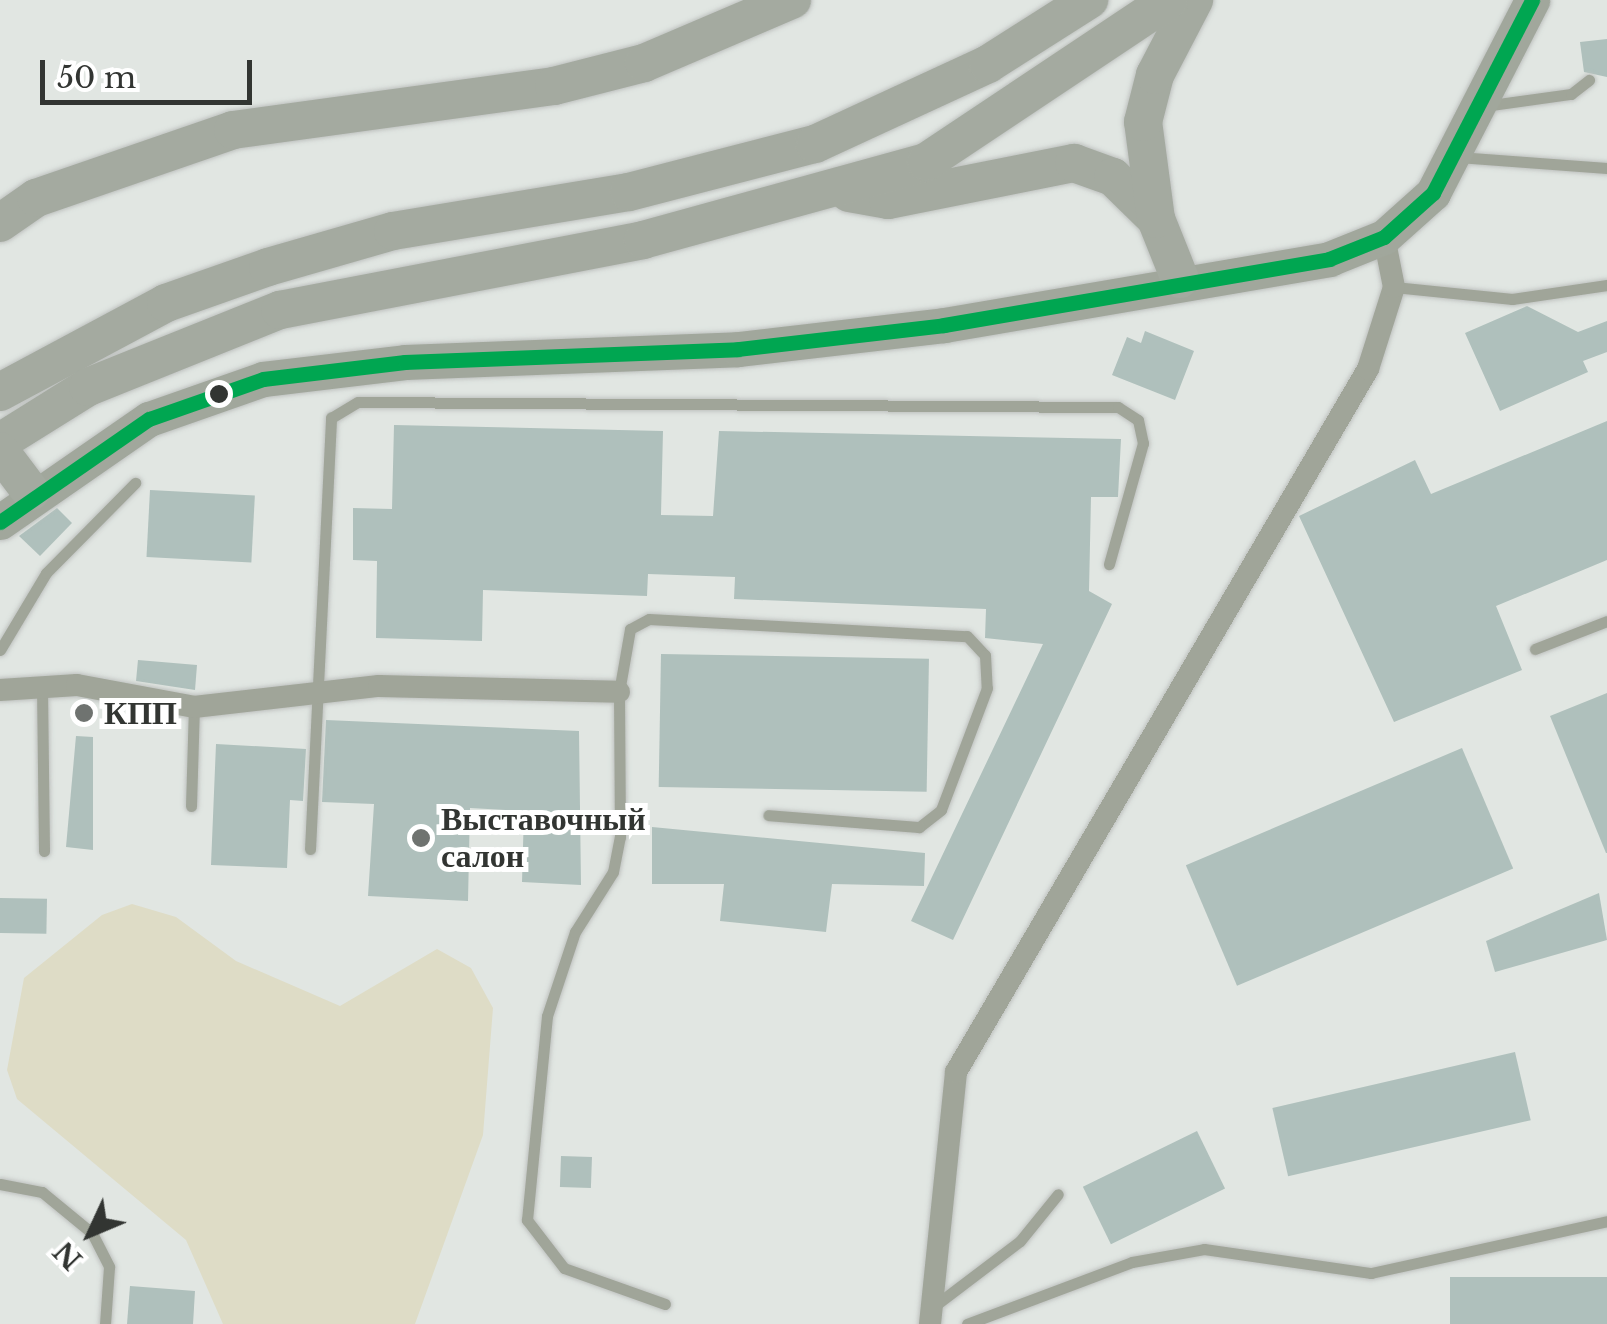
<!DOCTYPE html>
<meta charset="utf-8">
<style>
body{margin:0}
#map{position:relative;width:1607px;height:1324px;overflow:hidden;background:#e1e6e2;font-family:"Libre Baskerville",serif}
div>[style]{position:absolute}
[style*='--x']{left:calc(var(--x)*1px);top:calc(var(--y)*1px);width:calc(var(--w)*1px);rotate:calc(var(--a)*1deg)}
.green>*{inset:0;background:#dedcc6}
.building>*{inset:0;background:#afc0bc;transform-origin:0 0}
.roads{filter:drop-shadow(0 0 2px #bfc2c0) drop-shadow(0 0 2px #bfc2c0)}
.service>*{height:11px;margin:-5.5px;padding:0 5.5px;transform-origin:5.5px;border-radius:5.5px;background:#a0a599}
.minor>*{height:22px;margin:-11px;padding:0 11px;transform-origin:11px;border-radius:11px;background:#a0a599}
.primary>*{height:35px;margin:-17.5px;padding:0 17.5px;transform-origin:17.5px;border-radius:17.5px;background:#a1a79c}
.trunk>*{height:38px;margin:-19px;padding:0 19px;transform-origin:19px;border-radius:19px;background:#a4aaa0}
.bus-1>*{height:15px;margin:-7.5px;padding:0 7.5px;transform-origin:7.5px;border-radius:7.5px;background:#00a651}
.dots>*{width:28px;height:28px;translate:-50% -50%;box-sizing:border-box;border:5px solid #fff;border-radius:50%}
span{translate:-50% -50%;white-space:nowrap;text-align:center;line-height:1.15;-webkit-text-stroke:10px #fff;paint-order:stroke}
.poi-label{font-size:32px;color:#323532;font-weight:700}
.left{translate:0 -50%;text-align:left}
.north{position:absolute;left:40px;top:1184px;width:100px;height:100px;-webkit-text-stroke:8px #fff;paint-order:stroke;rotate:226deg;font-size:28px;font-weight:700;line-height:40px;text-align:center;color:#323532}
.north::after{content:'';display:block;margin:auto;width:35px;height:45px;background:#323532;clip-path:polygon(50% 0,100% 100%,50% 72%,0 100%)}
.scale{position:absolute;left:40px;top:60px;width:212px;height:45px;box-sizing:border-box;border:5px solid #323532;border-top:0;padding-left:12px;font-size:30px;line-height:35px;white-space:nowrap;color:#323532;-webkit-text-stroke:8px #fff;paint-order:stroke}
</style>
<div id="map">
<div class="green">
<i style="clip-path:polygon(132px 904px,176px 917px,236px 961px,340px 1006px,437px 949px,471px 968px,493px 1008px,483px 1135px,415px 1324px,223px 1324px,186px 1240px,17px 1099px,7px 1070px,24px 978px,102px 915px)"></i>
</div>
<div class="building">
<i style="clip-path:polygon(1607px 39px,1607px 77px,1584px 72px,1580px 42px)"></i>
<i style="clip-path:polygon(1527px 306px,1578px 332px,1607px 321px,1607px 352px,1583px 361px,1588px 372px,1500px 411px,1465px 333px)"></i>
<i style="clip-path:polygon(1145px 331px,1194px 351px,1175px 400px,1112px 375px,1127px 337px,1141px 343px)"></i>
<i style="clip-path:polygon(1607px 421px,1607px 560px,1496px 606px,1522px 670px,1394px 722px,1299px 516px,1415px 460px,1431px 494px)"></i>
<i style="clip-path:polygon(394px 425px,663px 431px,661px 515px,713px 516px,719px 431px,1121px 439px,1118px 497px,1091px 497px,1089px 591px,1112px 604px,953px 940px,911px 921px,1043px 644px,985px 638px,986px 609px,734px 599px,735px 577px,648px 574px,647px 596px,483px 590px,482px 641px,376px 638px,377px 561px,353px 560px,353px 508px,392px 509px)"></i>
<i style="left:150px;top:490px;width:105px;height:67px;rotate:3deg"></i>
<i style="clip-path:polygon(57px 508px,72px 523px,40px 556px,19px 536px)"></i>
<i style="left:661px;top:654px;width:268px;height:133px;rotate:1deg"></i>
<i style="clip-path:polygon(138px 660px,197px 665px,195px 690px,136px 681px)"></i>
<i style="clip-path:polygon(1607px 693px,1607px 853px,1606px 853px,1550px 716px)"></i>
<i style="clip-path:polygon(326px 720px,579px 731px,581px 885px,522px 882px,524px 811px,470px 808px,468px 901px,368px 896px,374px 804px,322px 802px)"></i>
<i style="clip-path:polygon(76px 736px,93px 737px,93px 850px,66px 847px)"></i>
<i style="clip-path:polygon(216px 744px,306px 749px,303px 801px,290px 800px,287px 868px,211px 865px)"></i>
<i style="left:1462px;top:748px;width:131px;height:300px;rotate:67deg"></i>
<i style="clip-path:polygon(652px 827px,925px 853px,924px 886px,832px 884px,826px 932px,720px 921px,724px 884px,652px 884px)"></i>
<i style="clip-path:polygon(1599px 893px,1607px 940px,1495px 972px,1486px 941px)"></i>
<i style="left:0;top:898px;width:47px;height:35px;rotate:1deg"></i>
<i style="left:1515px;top:1052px;width:70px;height:249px;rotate:77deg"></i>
<i style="left:1197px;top:1131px;width:64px;height:127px;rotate:64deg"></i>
<i style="left:561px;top:1156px;width:31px;height:31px;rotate:2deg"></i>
<i style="left:1607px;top:1277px;width:47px;height:157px;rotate:90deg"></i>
<i style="clip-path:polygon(130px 1286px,195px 1291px,193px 1324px,127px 1324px)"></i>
</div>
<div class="roads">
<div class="service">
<i style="--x:1484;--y:106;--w:88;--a:-7.9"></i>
<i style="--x:1571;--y:94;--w:23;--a:-38"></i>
<i style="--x:1458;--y:157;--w:149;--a:4.2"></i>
<i style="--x:1394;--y:287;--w:119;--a:5.8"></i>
<i style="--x:1512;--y:299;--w:96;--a:-8.4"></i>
<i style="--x:1535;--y:649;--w:77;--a:-21.3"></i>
<i style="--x:0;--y:650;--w:90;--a:-59.1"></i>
<i style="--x:46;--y:573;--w:127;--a:-45.3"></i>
<i style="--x:42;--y:687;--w:164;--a:89.3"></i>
<i style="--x:191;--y:806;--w:99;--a:-88.3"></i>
<i style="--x:310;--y:849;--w:432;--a:-87.2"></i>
<i style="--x:331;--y:418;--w:31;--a:-31"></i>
<i style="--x:358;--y:402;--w:760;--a:0.38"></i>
<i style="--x:1118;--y:407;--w:24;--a:33"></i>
<i style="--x:1138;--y:420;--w:24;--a:78"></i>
<i style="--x:1143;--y:443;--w:126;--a:105.7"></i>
<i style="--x:0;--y:1184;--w:43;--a:10.8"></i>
<i style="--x:42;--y:1192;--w:65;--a:39.4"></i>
<i style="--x:92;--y:1233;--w:38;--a:63"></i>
<i style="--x:109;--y:1267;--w:57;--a:94"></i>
<i style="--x:665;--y:1304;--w:107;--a:-160.4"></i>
<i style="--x:564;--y:1268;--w:61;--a:-127.6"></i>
<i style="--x:527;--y:1220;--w:205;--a:-84.4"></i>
<i style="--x:547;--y:1016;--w:89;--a:-71.6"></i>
<i style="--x:575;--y:932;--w:71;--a:-57.7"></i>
<i style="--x:613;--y:872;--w:36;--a:-79"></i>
<i style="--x:620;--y:837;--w:145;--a:-90.4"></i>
<i style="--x:619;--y:692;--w:64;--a:-80.1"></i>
<i style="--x:630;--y:629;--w:21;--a:-28"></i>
<i style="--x:649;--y:619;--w:318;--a:3.1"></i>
<i style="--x:967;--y:636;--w:26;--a:47"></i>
<i style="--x:985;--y:655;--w:33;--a:87"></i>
<i style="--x:987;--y:688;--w:130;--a:110.7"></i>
<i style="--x:941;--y:810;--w:28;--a:142"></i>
<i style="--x:919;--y:827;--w:151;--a:-175.5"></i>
<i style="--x:933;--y:1307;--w:109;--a:-37.2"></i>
<i style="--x:1020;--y:1241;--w:60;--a:-51"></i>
<i style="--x:967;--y:1324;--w:176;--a:-20.6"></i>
<i style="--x:1132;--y:1262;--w:73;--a:-10.2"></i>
<i style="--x:1204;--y:1249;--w:169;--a:8.2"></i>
<i style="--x:1371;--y:1273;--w:242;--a:-12.4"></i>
</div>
<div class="minor">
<i style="--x:0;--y:690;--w:77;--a:-3.7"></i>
<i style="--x:77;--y:685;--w:119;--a:10.6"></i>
<i style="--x:194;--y:707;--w:186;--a:-6.5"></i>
<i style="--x:379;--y:686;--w:240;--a:1.4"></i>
<i style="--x:930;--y:1324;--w:253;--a:-84.1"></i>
<i style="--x:956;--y:1072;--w:815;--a:-59.63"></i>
<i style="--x:1368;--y:369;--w:86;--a:-72.4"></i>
<i style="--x:1394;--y:287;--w:51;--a:-101.3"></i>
</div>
<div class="primary">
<i style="--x:0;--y:522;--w:181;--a:-34.7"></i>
<i style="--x:149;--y:419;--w:121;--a:-19.3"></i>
<i style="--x:263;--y:379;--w:143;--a:-6.8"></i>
<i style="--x:405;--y:362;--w:333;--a:-2.2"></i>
<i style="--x:738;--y:349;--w:207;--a:-6.6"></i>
<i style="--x:944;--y:325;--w:391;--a:-9.7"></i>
<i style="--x:1329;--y:259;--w:59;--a:-21.8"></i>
<i style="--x:1384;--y:237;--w:66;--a:-41.9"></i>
<i style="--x:1433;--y:193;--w:217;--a:-62.8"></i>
</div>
<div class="trunk">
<i style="--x:849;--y:193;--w:40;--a:10"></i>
<i style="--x:888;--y:200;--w:190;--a:-11.3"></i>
<i style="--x:1074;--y:163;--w:41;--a:19.7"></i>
<i style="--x:1113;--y:177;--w:60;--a:44.3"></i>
<i style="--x:0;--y:223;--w:44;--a:-34.8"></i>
<i style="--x:36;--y:198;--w:208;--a:-19"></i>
<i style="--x:233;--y:130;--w:324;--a:-7.8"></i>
<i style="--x:554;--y:86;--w:93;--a:-14.3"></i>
<i style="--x:644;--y:63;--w:161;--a:-23.1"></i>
<i style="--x:1180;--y:279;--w:65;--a:-111.8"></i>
<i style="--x:1156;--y:219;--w:98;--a:-97.6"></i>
<i style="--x:1143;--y:122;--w:49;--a:-75.7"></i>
<i style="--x:1155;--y:75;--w:85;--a:-62.5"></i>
<i style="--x:0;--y:392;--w:188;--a:-28.2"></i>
<i style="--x:166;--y:303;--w:108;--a:-19.4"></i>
<i style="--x:268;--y:267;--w:130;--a:-16.1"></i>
<i style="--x:393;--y:231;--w:239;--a:-9.4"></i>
<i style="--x:629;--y:192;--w:192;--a:-14.5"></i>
<i style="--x:815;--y:144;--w:191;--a:-24.8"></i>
<i style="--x:988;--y:64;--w:120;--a:-32.4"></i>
<i style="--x:0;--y:442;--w:104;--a:-32"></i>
<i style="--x:88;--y:387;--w:207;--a:-21.9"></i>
<i style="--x:280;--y:310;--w:370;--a:-10.9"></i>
<i style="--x:643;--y:240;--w:294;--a:-15.4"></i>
<i style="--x:926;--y:162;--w:292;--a:-33.7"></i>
<i style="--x:0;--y:451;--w:51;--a:52.9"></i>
</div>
</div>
<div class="bus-1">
<i style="--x:0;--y:522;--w:181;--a:-34.7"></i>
<i style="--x:149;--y:419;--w:121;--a:-19.3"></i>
<i style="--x:263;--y:379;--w:143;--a:-6.8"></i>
<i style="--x:405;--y:362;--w:333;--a:-2.2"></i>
<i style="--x:738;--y:349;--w:207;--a:-6.6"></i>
<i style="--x:944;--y:325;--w:391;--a:-9.7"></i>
<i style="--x:1329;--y:259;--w:59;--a:-21.8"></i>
<i style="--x:1384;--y:237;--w:66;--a:-41.9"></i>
<i style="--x:1433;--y:193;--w:217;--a:-62.8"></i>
</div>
<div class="dots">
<i style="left:219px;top:394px;background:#323532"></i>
<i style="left:84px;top:713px;background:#6f7370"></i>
<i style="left:421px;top:838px;background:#6f7370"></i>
</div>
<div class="poi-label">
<span class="left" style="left:104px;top:713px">КПП</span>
<span class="left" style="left:441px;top:838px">Выставочный<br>салон</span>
</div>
<div class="north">N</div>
<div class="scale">50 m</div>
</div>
